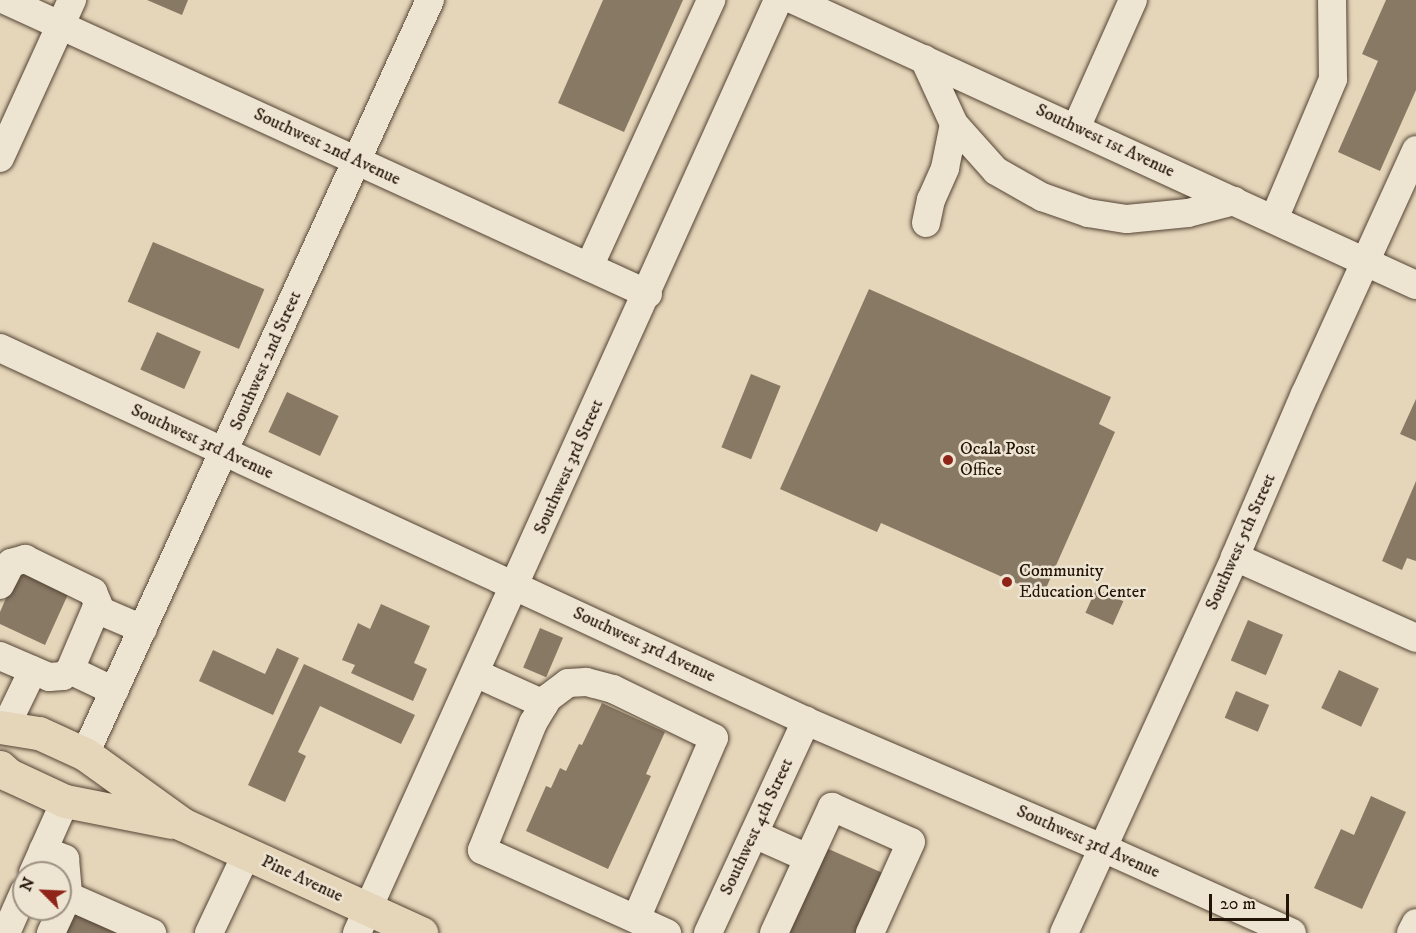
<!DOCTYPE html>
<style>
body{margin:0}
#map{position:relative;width:1416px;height:933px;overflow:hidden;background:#e5d6ba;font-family:"IM FELL DW Pica",serif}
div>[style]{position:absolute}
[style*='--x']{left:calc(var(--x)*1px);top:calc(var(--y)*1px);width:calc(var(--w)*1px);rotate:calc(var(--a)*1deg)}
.building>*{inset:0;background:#887965;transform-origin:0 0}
.roads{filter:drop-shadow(0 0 2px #544434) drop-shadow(0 0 2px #544434)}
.minor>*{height:28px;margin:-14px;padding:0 14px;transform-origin:14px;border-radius:14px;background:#eee4d2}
.highway>*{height:33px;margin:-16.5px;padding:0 16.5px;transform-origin:16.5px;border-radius:16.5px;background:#e5d6ba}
.dots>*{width:16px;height:16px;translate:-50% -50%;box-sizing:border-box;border:3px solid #eee4d2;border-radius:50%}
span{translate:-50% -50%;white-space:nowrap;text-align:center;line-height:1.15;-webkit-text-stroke:5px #eee4d2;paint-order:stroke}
.street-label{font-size:18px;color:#231408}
.poi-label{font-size:18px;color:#231408}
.left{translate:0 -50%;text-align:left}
.north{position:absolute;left:12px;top:861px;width:60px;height:60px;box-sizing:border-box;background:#eee4d2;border:2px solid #9d9181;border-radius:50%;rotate:294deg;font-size:16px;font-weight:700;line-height:24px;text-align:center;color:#231408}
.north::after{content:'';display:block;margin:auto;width:21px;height:27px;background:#8f2418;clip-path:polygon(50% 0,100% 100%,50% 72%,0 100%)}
.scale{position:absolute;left:1209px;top:894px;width:80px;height:27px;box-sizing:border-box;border:3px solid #231408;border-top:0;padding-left:8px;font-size:18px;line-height:21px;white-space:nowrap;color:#231408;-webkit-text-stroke:4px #eee4d2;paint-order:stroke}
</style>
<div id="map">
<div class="building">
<i style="clip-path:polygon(147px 0,188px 0,182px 15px)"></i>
<i style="clip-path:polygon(603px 0,683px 0,624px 132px,558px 103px)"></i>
<i style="clip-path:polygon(1386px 0,1416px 0,1416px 90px,1380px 171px,1338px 152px,1378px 61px,1362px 54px)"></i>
<i style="left:153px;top:242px;width:121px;height:65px;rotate:23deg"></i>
<i style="clip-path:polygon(869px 289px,1111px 397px,1099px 424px,1115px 432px,1043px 595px,881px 523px,877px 532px,780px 489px)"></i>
<i style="left:157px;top:332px;width:48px;height:41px;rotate:24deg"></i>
<i style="left:751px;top:374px;width:32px;height:79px;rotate:22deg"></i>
<i style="left:287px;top:392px;width:57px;height:44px;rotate:25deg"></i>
<i style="clip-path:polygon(1416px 399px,1416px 441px,1400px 434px)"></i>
<i style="clip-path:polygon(1416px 481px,1416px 561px,1407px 558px,1402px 570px,1382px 561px)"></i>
<i style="clip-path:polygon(19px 568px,70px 590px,45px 645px,0 624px,0 612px)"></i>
<i style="left:1096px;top:589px;width:30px;height:26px;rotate:24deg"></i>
<i style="clip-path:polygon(381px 604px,430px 626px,414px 663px,427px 669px,413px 701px,351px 673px,355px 665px,342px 660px,358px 623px,370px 629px)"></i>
<i style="left:1248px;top:620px;width:38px;height:44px;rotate:23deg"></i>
<i style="left:540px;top:628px;width:25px;height:43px;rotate:23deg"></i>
<i style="clip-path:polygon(277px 648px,299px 658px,273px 715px,199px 681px,213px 650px,265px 674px)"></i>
<i style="clip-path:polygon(304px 664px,415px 715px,401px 744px,320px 706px,298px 752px,306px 756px,285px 802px,248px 785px)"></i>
<i style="left:1339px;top:670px;width:44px;height:42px;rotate:25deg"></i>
<i style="left:1236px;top:691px;width:36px;height:29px;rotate:23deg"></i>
<i style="clip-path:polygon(602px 703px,665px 732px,646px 774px,651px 776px,608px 869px,526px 831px,546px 786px,551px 788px,560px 768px,566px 771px,579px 744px,582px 745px)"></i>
<i style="clip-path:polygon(1371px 796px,1406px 812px,1362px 909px,1314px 888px,1341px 829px,1354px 835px)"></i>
<i style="clip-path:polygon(824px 847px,885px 874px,859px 933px,786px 933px)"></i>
<i style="clip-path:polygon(74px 914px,117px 933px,65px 933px)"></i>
</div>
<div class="roads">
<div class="minor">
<i style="--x:5;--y:0;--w:707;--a:24.57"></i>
<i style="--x:794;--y:0;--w:684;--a:24.62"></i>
<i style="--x:924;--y:59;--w:72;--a:65.2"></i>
<i style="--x:954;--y:124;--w:63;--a:48.2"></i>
<i style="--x:996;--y:171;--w:53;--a:29.5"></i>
<i style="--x:1042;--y:197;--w:49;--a:19.2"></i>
<i style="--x:1088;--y:213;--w:39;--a:9"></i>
<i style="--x:1127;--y:219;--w:61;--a:-5.6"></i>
<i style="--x:1188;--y:213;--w:48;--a:-14.6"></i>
<i style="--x:1076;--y:128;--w:140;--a:-66"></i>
<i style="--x:0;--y:158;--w:174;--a:-65.5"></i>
<i style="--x:1274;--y:219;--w:152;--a:-67.1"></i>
<i style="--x:1333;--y:79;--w:79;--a:-90.7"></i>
<i style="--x:926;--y:223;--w:24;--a:-78"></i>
<i style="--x:931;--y:200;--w:35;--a:-66"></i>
<i style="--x:945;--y:168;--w:45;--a:-78.4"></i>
<i style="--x:589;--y:267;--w:294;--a:-65.4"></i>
<i style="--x:0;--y:348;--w:888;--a:24.83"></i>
<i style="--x:806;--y:721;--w:323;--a:23.2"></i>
<i style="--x:1103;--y:848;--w:207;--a:24.2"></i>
<i style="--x:1235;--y:557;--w:198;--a:24.1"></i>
<i style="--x:0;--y:585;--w:25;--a:-63"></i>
<i style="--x:11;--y:563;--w:15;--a:-16"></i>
<i style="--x:25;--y:559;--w:76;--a:25.9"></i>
<i style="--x:93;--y:592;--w:13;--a:67"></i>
<i style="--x:98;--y:604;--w:72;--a:113"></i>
<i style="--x:70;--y:670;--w:9;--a:139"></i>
<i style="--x:63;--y:676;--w:14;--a:176"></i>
<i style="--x:49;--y:677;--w:53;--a:-156.8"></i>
<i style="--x:96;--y:609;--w:51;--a:23.1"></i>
<i style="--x:70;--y:670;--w:49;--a:25.5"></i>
<i style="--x:475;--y:673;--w:76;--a:24.2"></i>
<i style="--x:5;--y:728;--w:64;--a:-64.2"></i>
<i style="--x:85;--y:754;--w:829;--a:-65.41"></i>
<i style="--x:754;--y:834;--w:59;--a:24"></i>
<i style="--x:43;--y:850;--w:24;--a:22"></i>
<i style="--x:65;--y:859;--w:37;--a:85"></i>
<i style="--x:68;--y:896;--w:41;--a:114.7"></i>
<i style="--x:33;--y:873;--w:79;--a:-66"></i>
<i style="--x:68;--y:896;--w:92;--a:23.8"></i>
<i style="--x:636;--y:919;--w:197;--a:-66.7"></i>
<i style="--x:714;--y:738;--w:112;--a:-154.1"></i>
<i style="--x:613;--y:689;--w:28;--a:-165"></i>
<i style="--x:586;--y:682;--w:18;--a:177"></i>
<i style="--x:568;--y:683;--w:25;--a:143"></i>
<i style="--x:548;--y:698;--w:29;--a:121"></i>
<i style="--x:533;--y:723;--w:137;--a:111.9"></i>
<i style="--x:482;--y:850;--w:203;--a:24.2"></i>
<i style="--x:6;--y:933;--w:45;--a:-66.3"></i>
<i style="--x:209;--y:933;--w:89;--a:-64.6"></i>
<i style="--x:357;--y:933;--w:1024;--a:-65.71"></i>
<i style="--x:708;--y:933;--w:234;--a:-65.2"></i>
<i style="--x:774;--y:933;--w:139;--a:-65.3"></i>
<i style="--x:832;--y:807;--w:86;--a:23.9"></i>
<i style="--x:911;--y:842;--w:100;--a:114.3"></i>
<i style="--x:1064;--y:933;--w:413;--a:-65.5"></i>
<i style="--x:1235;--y:557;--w:177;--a:-66.8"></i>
<i style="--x:1305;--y:394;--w:268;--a:-65.5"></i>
<i style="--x:1411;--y:933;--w:11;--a:-63"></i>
</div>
<div class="highway">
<i style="--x:0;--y:727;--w:39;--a:9"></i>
<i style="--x:39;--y:733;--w:51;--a:24.5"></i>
<i style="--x:85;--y:754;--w:120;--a:35.8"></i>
<i style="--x:182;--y:824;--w:263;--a:24.5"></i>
<i style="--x:0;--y:767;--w:12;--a:42"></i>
<i style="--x:9;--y:775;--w:62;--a:24.9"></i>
<i style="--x:65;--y:801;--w:108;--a:11.2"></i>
</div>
</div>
<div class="dots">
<i style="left:948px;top:460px;background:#8f2418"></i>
<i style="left:1007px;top:582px;background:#8f2418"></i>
</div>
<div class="street-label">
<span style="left:1105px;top:141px;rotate:25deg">Southwest 1st Avenue</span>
<span style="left:327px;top:147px;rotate:25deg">Southwest 2nd Avenue</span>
<span style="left:266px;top:361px;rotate:-66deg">Southwest 2nd Street</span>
<span style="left:202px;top:442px;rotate:25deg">Southwest 3rd Avenue</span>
<span style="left:569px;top:467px;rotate:-66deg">Southwest 3rd Street</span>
<span style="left:1241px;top:542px;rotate:-66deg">Southwest 5th Street</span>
<span style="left:644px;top:645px;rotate:25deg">Southwest 3rd Avenue</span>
<span style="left:757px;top:827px;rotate:-65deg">Southwest 4th Street</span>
<span style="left:1088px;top:842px;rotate:24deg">Southwest 3rd Avenue</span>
<span style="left:302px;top:879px;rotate:25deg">Pine Avenue</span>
</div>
<div class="poi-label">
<span class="left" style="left:960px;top:460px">Ocala Post<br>Office</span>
<span class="left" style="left:1019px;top:582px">Community<br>Education Center</span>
</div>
<div class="north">N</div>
<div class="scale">20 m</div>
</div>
